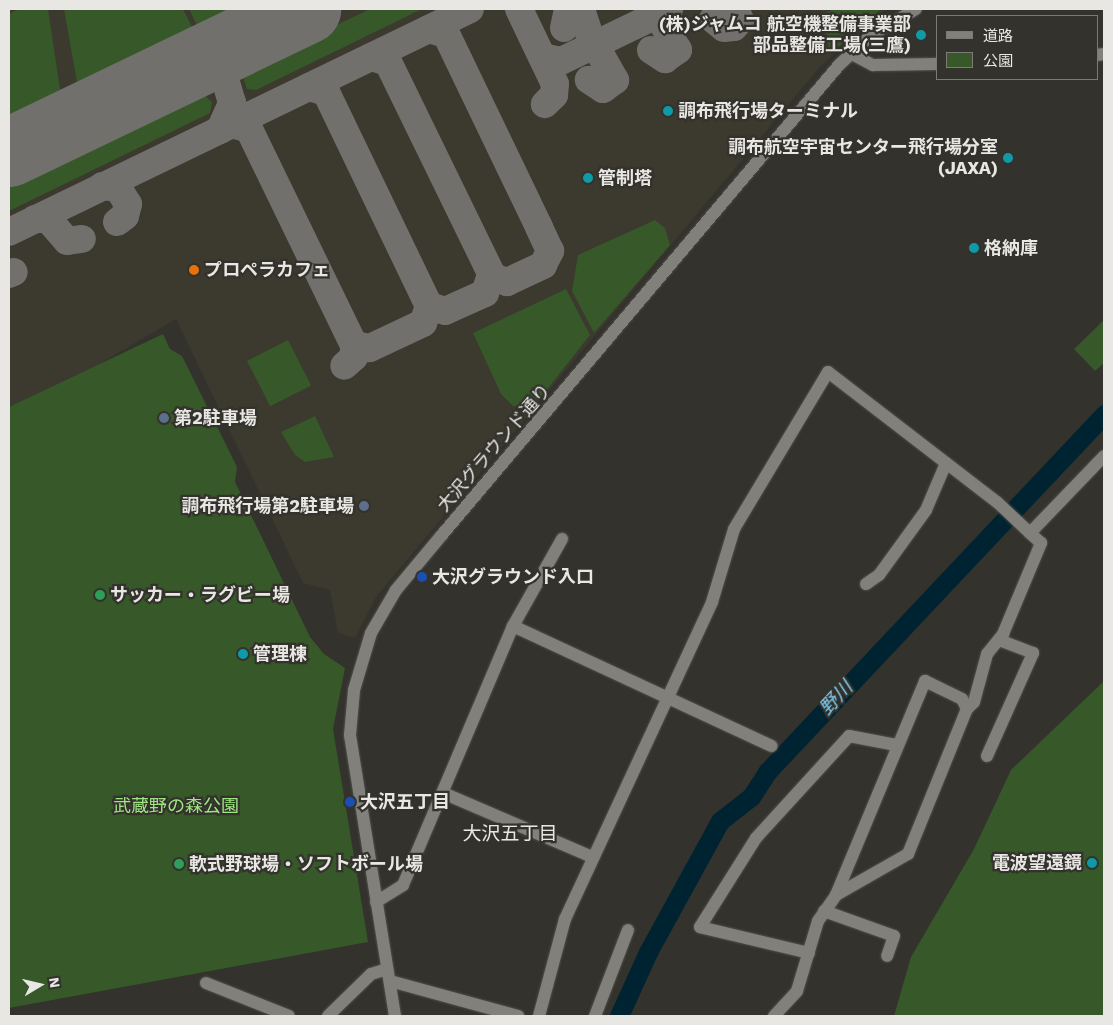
<!DOCTYPE html>
<meta charset="utf-8">
<style>
body{margin:0}
#map{position:relative;width:1113px;height:1025px;overflow:hidden;background:#33322d;font-family:"Work Sans","Noto Sans JP",sans-serif}
div>[style]{position:absolute}
[style*='--x']{left:calc(var(--x)*1px);top:calc(var(--y)*1px);width:calc(var(--w)*1px);rotate:calc(var(--a)*1deg)}
.built>*{inset:0;background:#3c392e}
.green>*{inset:0;background:#375829;transform-origin:0 0}
.river>*{height:19px;margin:-9.5px;padding:0 9.5px;transform-origin:9.5px;border-radius:9.5px;background:#002332}
.taxiway>*{height:28px;margin:-14px;padding:0 14px;transform-origin:14px;border-radius:14px;background:#71706c}
.runway>*{height:69px;margin:-34.5px;padding:0 34.5px;transform-origin:34.5px;border-radius:34.5px;background:#71706c}
.roads{filter:drop-shadow(0 0 1px #504f4b) drop-shadow(0 0 1px #504f4b)}
.minor>*{height:12px;margin:-6px;padding:0 6px;transform-origin:6px;border-radius:6px;background:#81807a}
.dots>*{width:14px;height:14px;translate:-50% -50%;box-sizing:border-box;border:2px solid #33322d;border-radius:50%}
span{translate:-50% -50%;white-space:nowrap;text-align:center;line-height:1.15;-webkit-text-stroke:4.5px #33322d;paint-order:stroke}
.poi-label{font-size:18px;color:#e8e7e4;font-weight:700}
.right{translate:-100% -50%;text-align:right}
.left{translate:0 -50%;text-align:left}
.street-label{font-size:18px;color:#e8e7e4}
.park-label{font-size:18px;color:#9fe682}
.water-label{font-size:19px;color:#83cdf1;font-style:italic}
.neighbourhood-label{font-size:19px;color:#e8e7e4}
.frame{position:absolute;inset:0;border:10px solid #e8e7e4;pointer-events:none}
.legend{position:absolute;left:936px;top:15px;width:162px;height:65px;box-sizing:border-box;background:#33322d;border:1px solid #7b7a76;margin:0;padding:6px 9px;list-style:none;font-size:15px;color:#e8e7e4}
.legend li{display:flex;align-items:center;gap:10px;height:25px}
.legend b{width:25px;border:1px solid #7b7a76}
.north{position:absolute;left:15px;top:960px;width:50px;height:50px;-webkit-text-stroke:4px #33322d;paint-order:stroke;rotate:81deg;font-size:14px;font-weight:700;line-height:20px;text-align:center;color:#e8e7e4}
.north::after{content:'';display:block;margin:auto;width:18px;height:22px;background:#e8e7e4;clip-path:polygon(50% 0,100% 100%,50% 72%,0 100%)}
</style>
<div id="map">
<div class="built">
<i style="clip-path:polygon(9px 9px,886px 9px,819px 68px,376px 597px,355px 638px,338px 633px,330px 590px,303px 583px,176px 319px,94px 367px,9px 407px)"></i>
</div>
<div class="green">
<i style="clip-path:polygon(19px 9px,48px 9px,61px 96px,9px 121px,9px 14px)"></i>
<i style="clip-path:polygon(64px 9px,183px 9px,194px 31px,78px 88px)"></i>
<i style="clip-path:polygon(189px 9px,225px 9px,226px 12px,197px 25px)"></i>
<i style="clip-path:polygon(370px 9px,422px 9px,256px 90px,247px 89px,242px 75px,247px 68px)"></i>
<i style="clip-path:polygon(834px 9px,881px 9px,830px 54px,823px 14px)"></i>
<i style="clip-path:polygon(201px 92px,212px 102px,210px 113px,9px 211px,9px 186px)"></i>
<i style="clip-path:polygon(655px 220px,665px 228px,670px 245px,594px 333px,572px 291px,578px 255px)"></i>
<i style="clip-path:polygon(566px 289px,590px 335px,534px 406px,513px 406px,501px 394px,473px 333px)"></i>
<i style="clip-path:polygon(1104px 320px,1104px 363px,1095px 371px,1074px 349px)"></i>
<i style="clip-path:polygon(163px 334px,170px 349px,182px 356px,237px 467px,235px 482px,310px 637px,324px 654px,345px 668px,333px 729px,368px 942px,9px 1008px,9px 407px)"></i>
<i style="left:288px;top:340px;width:51px;height:46px;rotate:63deg"></i>
<i style="clip-path:polygon(315px 416px,334px 457px,305px 462px,295px 455px,281px 432px)"></i>
<i style="clip-path:polygon(1104px 681px,1104px 1016px,894px 1016px,911px 957px,974px 849px,1011px 770px)"></i>
</div>
<div class="river">
<i style="--x:619;--y:1016;--w:70;--a:-65.6"></i>
<i style="--x:648;--y:952;--w:149;--a:-61.2"></i>
<i style="--x:720;--y:821;--w:39;--a:-38"></i>
<i style="--x:751;--y:797;--w:30;--a:-57"></i>
<i style="--x:767;--y:772;--w:492;--a:-46.7"></i>
</div>
<div class="taxiway">
<i style="--x:519;--y:9;--w:83;--a:64.4"></i>
<i style="--x:555;--y:84;--w:11;--a:95"></i>
<i style="--x:554;--y:95;--w:13;--a:135"></i>
<i style="--x:581;--y:9;--w:28;--a:72"></i>
<i style="--x:590;--y:36;--w:51;--a:60.4"></i>
<i style="--x:615;--y:80;--w:15;--a:143"></i>
<i style="--x:603;--y:89;--w:17;--a:-147"></i>
<i style="--x:713;--y:19;--w:14;--a:39"></i>
<i style="--x:724;--y:28;--w:10;--a:-6"></i>
<i style="--x:734;--y:27;--w:9;--a:-49"></i>
<i style="--x:740;--y:20;--w:12;--a:-114"></i>
<i style="--x:564;--y:28;--w:19;--a:-78"></i>
<i style="--x:651;--y:50;--w:17;--a:33"></i>
<i style="--x:665;--y:59;--w:16;--a:-35"></i>
<i style="--x:678;--y:50;--w:48;--a:-120.3"></i>
<i style="--x:371;--y:57;--w:18;--a:16"></i>
<i style="--x:388;--y:62;--w:239;--a:64"></i>
<i style="--x:493;--y:277;--w:15;--a:20"></i>
<i style="--x:507;--y:282;--w:40;--a:-25"></i>
<i style="--x:543;--y:265;--w:16;--a:-63"></i>
<i style="--x:550;--y:251;--w:26;--a:-115"></i>
<i style="--x:539;--y:227;--w:214;--a:-115.7"></i>
<i style="--x:446;--y:34;--w:18;--a:-164"></i>
<i style="--x:542;--y:57;--w:19;--a:12"></i>
<i style="--x:561;--y:61;--w:120;--a:-25.7"></i>
<i style="--x:182;--y:68;--w:21;--a:-3"></i>
<i style="--x:203;--y:67;--w:22;--a:30"></i>
<i style="--x:309;--y:87;--w:18;--a:16"></i>
<i style="--x:326;--y:92;--w:237;--a:64.3"></i>
<i style="--x:429;--y:306;--w:18;--a:109"></i>
<i style="--x:423;--y:323;--w:59;--a:154.7"></i>
<i style="--x:370;--y:348;--w:16;--a:-169"></i>
<i style="--x:232;--y:124;--w:18;--a:16"></i>
<i style="--x:249;--y:129;--w:240;--a:64.1"></i>
<i style="--x:354;--y:345;--w:12;--a:90"></i>
<i style="--x:354;--y:357;--w:13;--a:138"></i>
<i style="--x:220;--y:130;--w:30;--a:-66"></i>
<i style="--x:232;--y:103;--w:40;--a:-106"></i>
<i style="--x:221;--y:65;--w:26;--a:-59"></i>
<i style="--x:102;--y:186;--w:16;--a:7"></i>
<i style="--x:118;--y:188;--w:19;--a:58"></i>
<i style="--x:128;--y:204;--w:12;--a:104"></i>
<i style="--x:125;--y:216;--w:10;--a:143"></i>
<i style="--x:35;--y:219;--w:13;--a:0"></i>
<i style="--x:48;--y:219;--w:29;--a:49"></i>
<i style="--x:67;--y:241;--w:15;--a:-8"></i>
<i style="--x:9;--y:232;--w:512;--a:-25.81"></i>
<i style="--x:9;--y:274;--w:5;--a:-22"></i>
<i style="--x:429;--y:306;--w:17;--a:17"></i>
<i style="--x:445;--y:311;--w:44;--a:-24.2"></i>
<i style="--x:485;--y:293;--w:19;--a:-72"></i>
</div>
<div class="runway">
<i style="--x:9;--y:152;--w:330;--a:-25.7"></i>
</div>
<div class="roads">
<div class="minor">
<i style="--x:850;--y:53;--w:26;--a:28"></i>
<i style="--x:873;--y:65;--w:64;--a:-0.9"></i>
<i style="--x:1097;--y:55;--w:7;--a:-8"></i>
<i style="--x:866;--y:584;--w:16;--a:-35"></i>
<i style="--x:879;--y:575;--w:80;--a:-54.1"></i>
<i style="--x:926;--y:510;--w:51;--a:-66.9"></i>
<i style="--x:513;--y:626;--w:285;--a:24.9"></i>
<i style="--x:987;--y:756;--w:113;--a:-65.9"></i>
<i style="--x:1033;--y:653;--w:36;--a:-159"></i>
<i style="--x:443;--y:793;--w:162;--a:23.2"></i>
<i style="--x:836;--y:895;--w:232;--a:-67.4"></i>
<i style="--x:925;--y:681;--w:41;--a:25.9"></i>
<i style="--x:962;--y:699;--w:11;--a:63"></i>
<i style="--x:376;--y:902;--w:32;--a:-32"></i>
<i style="--x:403;--y:885;--w:281;--a:-67"></i>
<i style="--x:513;--y:626;--w:100;--a:-60.6"></i>
<i style="--x:824;--y:911;--w:74;--a:19.7"></i>
<i style="--x:894;--y:936;--w:21;--a:109"></i>
<i style="--x:809;--y:953;--w:112;--a:-166.6"></i>
<i style="--x:700;--y:927;--w:105;--a:-57.8"></i>
<i style="--x:756;--y:838;--w:138;--a:-47.6"></i>
<i style="--x:849;--y:736;--w:48;--a:10.8"></i>
<i style="--x:390;--y:981;--w:133;--a:15.3"></i>
<i style="--x:206;--y:983;--w:89;--a:21.7"></i>
<i style="--x:328;--y:1016;--w:60;--a:-44.3"></i>
<i style="--x:371;--y:974;--w:17;--a:-17"></i>
<i style="--x:395;--y:1016;--w:285;--a:-99.1"></i>
<i style="--x:350;--y:735;--w:45;--a:-84.9"></i>
<i style="--x:354;--y:690;--w:59;--a:-73.4"></i>
<i style="--x:371;--y:633;--w:50;--a:-59.8"></i>
<i style="--x:396;--y:590;--w:70;--a:-50.2"></i>
<i style="--x:441;--y:536;--w:617;--a:-49.8"></i>
<i style="--x:839;--y:65;--w:42;--a:-43.1"></i>
<i style="--x:870;--y:36;--w:53;--a:-30.4"></i>
<i style="--x:539;--y:1016;--w:100;--a:-75"></i>
<i style="--x:565;--y:919;--w:349;--a:-65.1"></i>
<i style="--x:712;--y:602;--w:76;--a:-73.2"></i>
<i style="--x:734;--y:529;--w:183;--a:-59.1"></i>
<i style="--x:828;--y:372;--w:213;--a:37.6"></i>
<i style="--x:997;--y:502;--w:45;--a:43.2"></i>
<i style="--x:595;--y:1016;--w:92;--a:-69"></i>
<i style="--x:774;--y:1016;--w:34;--a:-47"></i>
<i style="--x:797;--y:991;--w:73;--a:-73.3"></i>
<i style="--x:818;--y:921;--w:32;--a:-55"></i>
<i style="--x:836;--y:895;--w:83;--a:-29.7"></i>
<i style="--x:908;--y:854;--w:157;--a:-67.9"></i>
<i style="--x:967;--y:709;--w:10;--a:-45"></i>
<i style="--x:974;--y:702;--w:50;--a:-74.8"></i>
<i style="--x:987;--y:654;--w:26;--a:-51"></i>
<i style="--x:1003;--y:634;--w:99;--a:-67.3"></i>
<i style="--x:1041;--y:543;--w:15;--a:-138"></i>
<i style="--x:1030;--y:533;--w:107;--a:-46.1"></i>
</div>
</div>
<div class="dots">
<i style="left:921px;top:35px;background:#0f9aa8"></i>
<i style="left:668px;top:111px;background:#0f9aa8"></i>
<i style="left:1008px;top:158px;background:#0f9aa8"></i>
<i style="left:588px;top:178px;background:#0f9aa8"></i>
<i style="left:974px;top:248px;background:#0f9aa8"></i>
<i style="left:194px;top:270px;background:#e8710a"></i>
<i style="left:164px;top:418px;background:#5c6f8a"></i>
<i style="left:364px;top:506px;background:#5c6f8a"></i>
<i style="left:422px;top:577px;background:#1a4fb4"></i>
<i style="left:100px;top:595px;background:#2e9e5b"></i>
<i style="left:243px;top:654px;background:#0f9aa8"></i>
<i style="left:350px;top:802px;background:#1a4fb4"></i>
<i style="left:1092px;top:863px;background:#0f9aa8"></i>
<i style="left:179px;top:864px;background:#2e9e5b"></i>
</div>
<div class="poi-label">
<span class="right" style="left:911px;top:35px">(株)ジャムコ 航空機整備事業部<br>部品整備工場(三鷹)</span>
<span class="left" style="left:678px;top:111px">調布飛行場ターミナル</span>
<span class="right" style="left:998px;top:158px">調布航空宇宙センター飛行場分室<br>(JAXA)</span>
<span class="left" style="left:598px;top:178px">管制塔</span>
<span class="left" style="left:984px;top:248px">格納庫</span>
<span class="left" style="left:204px;top:270px">プロペラカフェ</span>
<span class="left" style="left:174px;top:418px">第2駐車場</span>
<span class="right" style="left:354px;top:506px">調布飛行場第2駐車場</span>
<span class="left" style="left:432px;top:577px">大沢グラウンド入口</span>
<span class="left" style="left:110px;top:595px">サッカー・ラグビー場</span>
<span class="left" style="left:253px;top:654px">管理棟</span>
<span class="left" style="left:360px;top:802px">大沢五丁目</span>
<span class="right" style="left:1082px;top:863px">電波望遠鏡</span>
<span class="left" style="left:189px;top:864px">軟式野球場・ソフトボール場</span>
</div>
<div class="street-label">
<span style="left:494px;top:448px;rotate:-49deg">大沢グラウンド通り</span>
</div>
<div class="park-label">
<span style="left:176px;top:806px">武蔵野の森公園</span>
</div>
<div class="water-label">
<span style="left:836px;top:698px;rotate:-47deg">野川</span>
</div>
<div class="neighbourhood-label">
<span style="left:510px;top:834px">大沢五丁目</span>
</div>
<div class="frame"></div>
<ul class="legend">
<li><b style="height:6px;background:#81807a"></b>道路</li>
<li><b style="height:14px;background:#375829"></b>公園</li>
</ul>
<div class="north">N</div>
</div>
